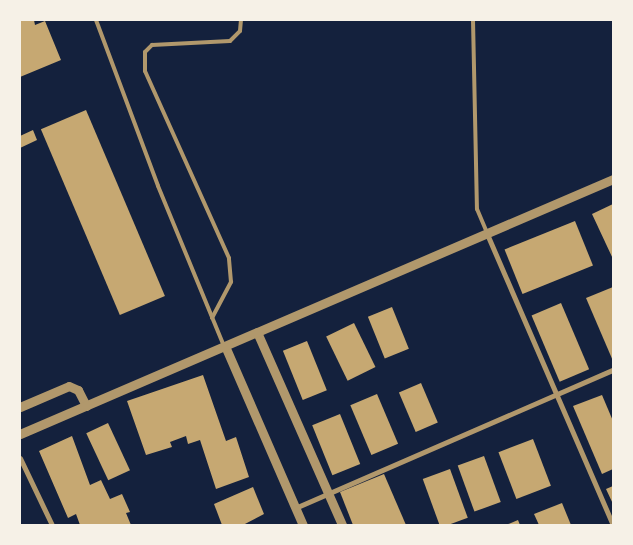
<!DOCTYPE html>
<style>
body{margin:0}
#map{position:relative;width:633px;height:545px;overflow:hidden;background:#14213d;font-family:Rubik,sans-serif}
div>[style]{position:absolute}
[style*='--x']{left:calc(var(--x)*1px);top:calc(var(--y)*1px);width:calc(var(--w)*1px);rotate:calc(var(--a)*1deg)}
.building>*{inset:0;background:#c6a872;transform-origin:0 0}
.service>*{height:4px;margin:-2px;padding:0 2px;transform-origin:2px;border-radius:2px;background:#b1986c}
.minor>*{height:5px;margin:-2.5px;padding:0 2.5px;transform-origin:2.5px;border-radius:2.5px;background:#b1986c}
.tertiary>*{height:9px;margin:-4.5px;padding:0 4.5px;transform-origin:4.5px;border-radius:4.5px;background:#b1986c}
span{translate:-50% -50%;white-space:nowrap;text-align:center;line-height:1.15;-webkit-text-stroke:4px #f6f1e7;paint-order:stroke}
.frame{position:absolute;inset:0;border:21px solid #f6f1e7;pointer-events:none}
</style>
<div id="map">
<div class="building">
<i style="clip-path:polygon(20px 20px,34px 20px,35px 25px,45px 21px,61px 60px,20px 77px)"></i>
<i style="left:86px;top:110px;width:202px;height:49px;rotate:67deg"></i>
<i style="clip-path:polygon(33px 130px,37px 140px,20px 148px,20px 136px)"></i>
<i style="clip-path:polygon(613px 204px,613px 259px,592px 214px)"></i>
<i style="left:575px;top:221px;width:48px;height:76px;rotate:68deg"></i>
<i style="clip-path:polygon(613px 287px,613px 361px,586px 298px)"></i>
<i style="left:561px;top:303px;width:72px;height:32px;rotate:67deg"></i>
<i style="left:392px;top:307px;width:45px;height:26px;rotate:68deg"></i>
<i style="left:354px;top:323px;width:49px;height:31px;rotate:64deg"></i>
<i style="left:307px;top:341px;width:53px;height:26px;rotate:68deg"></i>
<i style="clip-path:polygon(203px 375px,226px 441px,236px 437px,249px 477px,216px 489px,200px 440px,188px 444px,186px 436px,170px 442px,172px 447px,146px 455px,127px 401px)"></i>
<i style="left:421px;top:383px;width:43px;height:24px;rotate:67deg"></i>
<i style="left:377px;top:394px;width:54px;height:29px;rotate:67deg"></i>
<i style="clip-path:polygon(602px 395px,613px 421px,613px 469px,602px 474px,573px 406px)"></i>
<i style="left:340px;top:414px;width:54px;height:30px;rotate:68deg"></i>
<i style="left:108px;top:423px;width:52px;height:24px;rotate:65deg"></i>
<i style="clip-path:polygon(72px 436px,90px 485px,101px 480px,110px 499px,122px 494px,130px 512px,126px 513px,131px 525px,80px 525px,76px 514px,68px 518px,39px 451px)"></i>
<i style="left:533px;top:439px;width:50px;height:37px;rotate:69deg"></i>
<i style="left:484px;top:456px;width:49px;height:28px;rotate:70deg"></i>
<i style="left:450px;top:469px;width:52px;height:29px;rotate:70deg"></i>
<i style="clip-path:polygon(384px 474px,406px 525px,353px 525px,340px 492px)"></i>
<i style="clip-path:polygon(613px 486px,613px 504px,606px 489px)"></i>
<i style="clip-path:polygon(253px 487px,264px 514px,243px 525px,222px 525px,214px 504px)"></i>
<i style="clip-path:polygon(562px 503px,571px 525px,539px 525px,534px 514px)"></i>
<i style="clip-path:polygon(518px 520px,520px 525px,506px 525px)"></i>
</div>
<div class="service">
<i style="--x:96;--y:20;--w:177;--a:69.5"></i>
<i style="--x:158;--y:186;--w:173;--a:67.6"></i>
<i style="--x:473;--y:20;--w:189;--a:88.8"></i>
<i style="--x:477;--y:209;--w:26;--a:67"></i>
<i style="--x:212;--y:318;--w:41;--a:-62.2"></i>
<i style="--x:231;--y:282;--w:24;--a:-95"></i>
<i style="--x:229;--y:258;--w:205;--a:-114.2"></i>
<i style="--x:145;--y:71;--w:19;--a:-90"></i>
<i style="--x:145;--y:52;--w:10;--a:-45"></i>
<i style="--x:152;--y:45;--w:78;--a:-2.9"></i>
<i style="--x:230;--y:41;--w:14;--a:-45"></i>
<i style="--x:240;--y:31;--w:11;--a:-85"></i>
</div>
<div class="minor">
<i style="--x:487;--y:234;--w:317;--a:66.6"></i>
<i style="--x:20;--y:458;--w:74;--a:64.5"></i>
<i style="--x:295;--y:508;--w:347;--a:-23.5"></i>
</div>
<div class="tertiary">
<i style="--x:257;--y:332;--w:211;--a:66.2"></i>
<i style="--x:225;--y:346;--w:195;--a:66.5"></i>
<i style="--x:20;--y:407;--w:53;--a:-23.2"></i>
<i style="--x:69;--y:386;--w:10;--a:24"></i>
<i style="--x:78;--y:390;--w:18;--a:63"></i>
<i style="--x:20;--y:434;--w:646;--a:-23.27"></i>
</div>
<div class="frame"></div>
</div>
